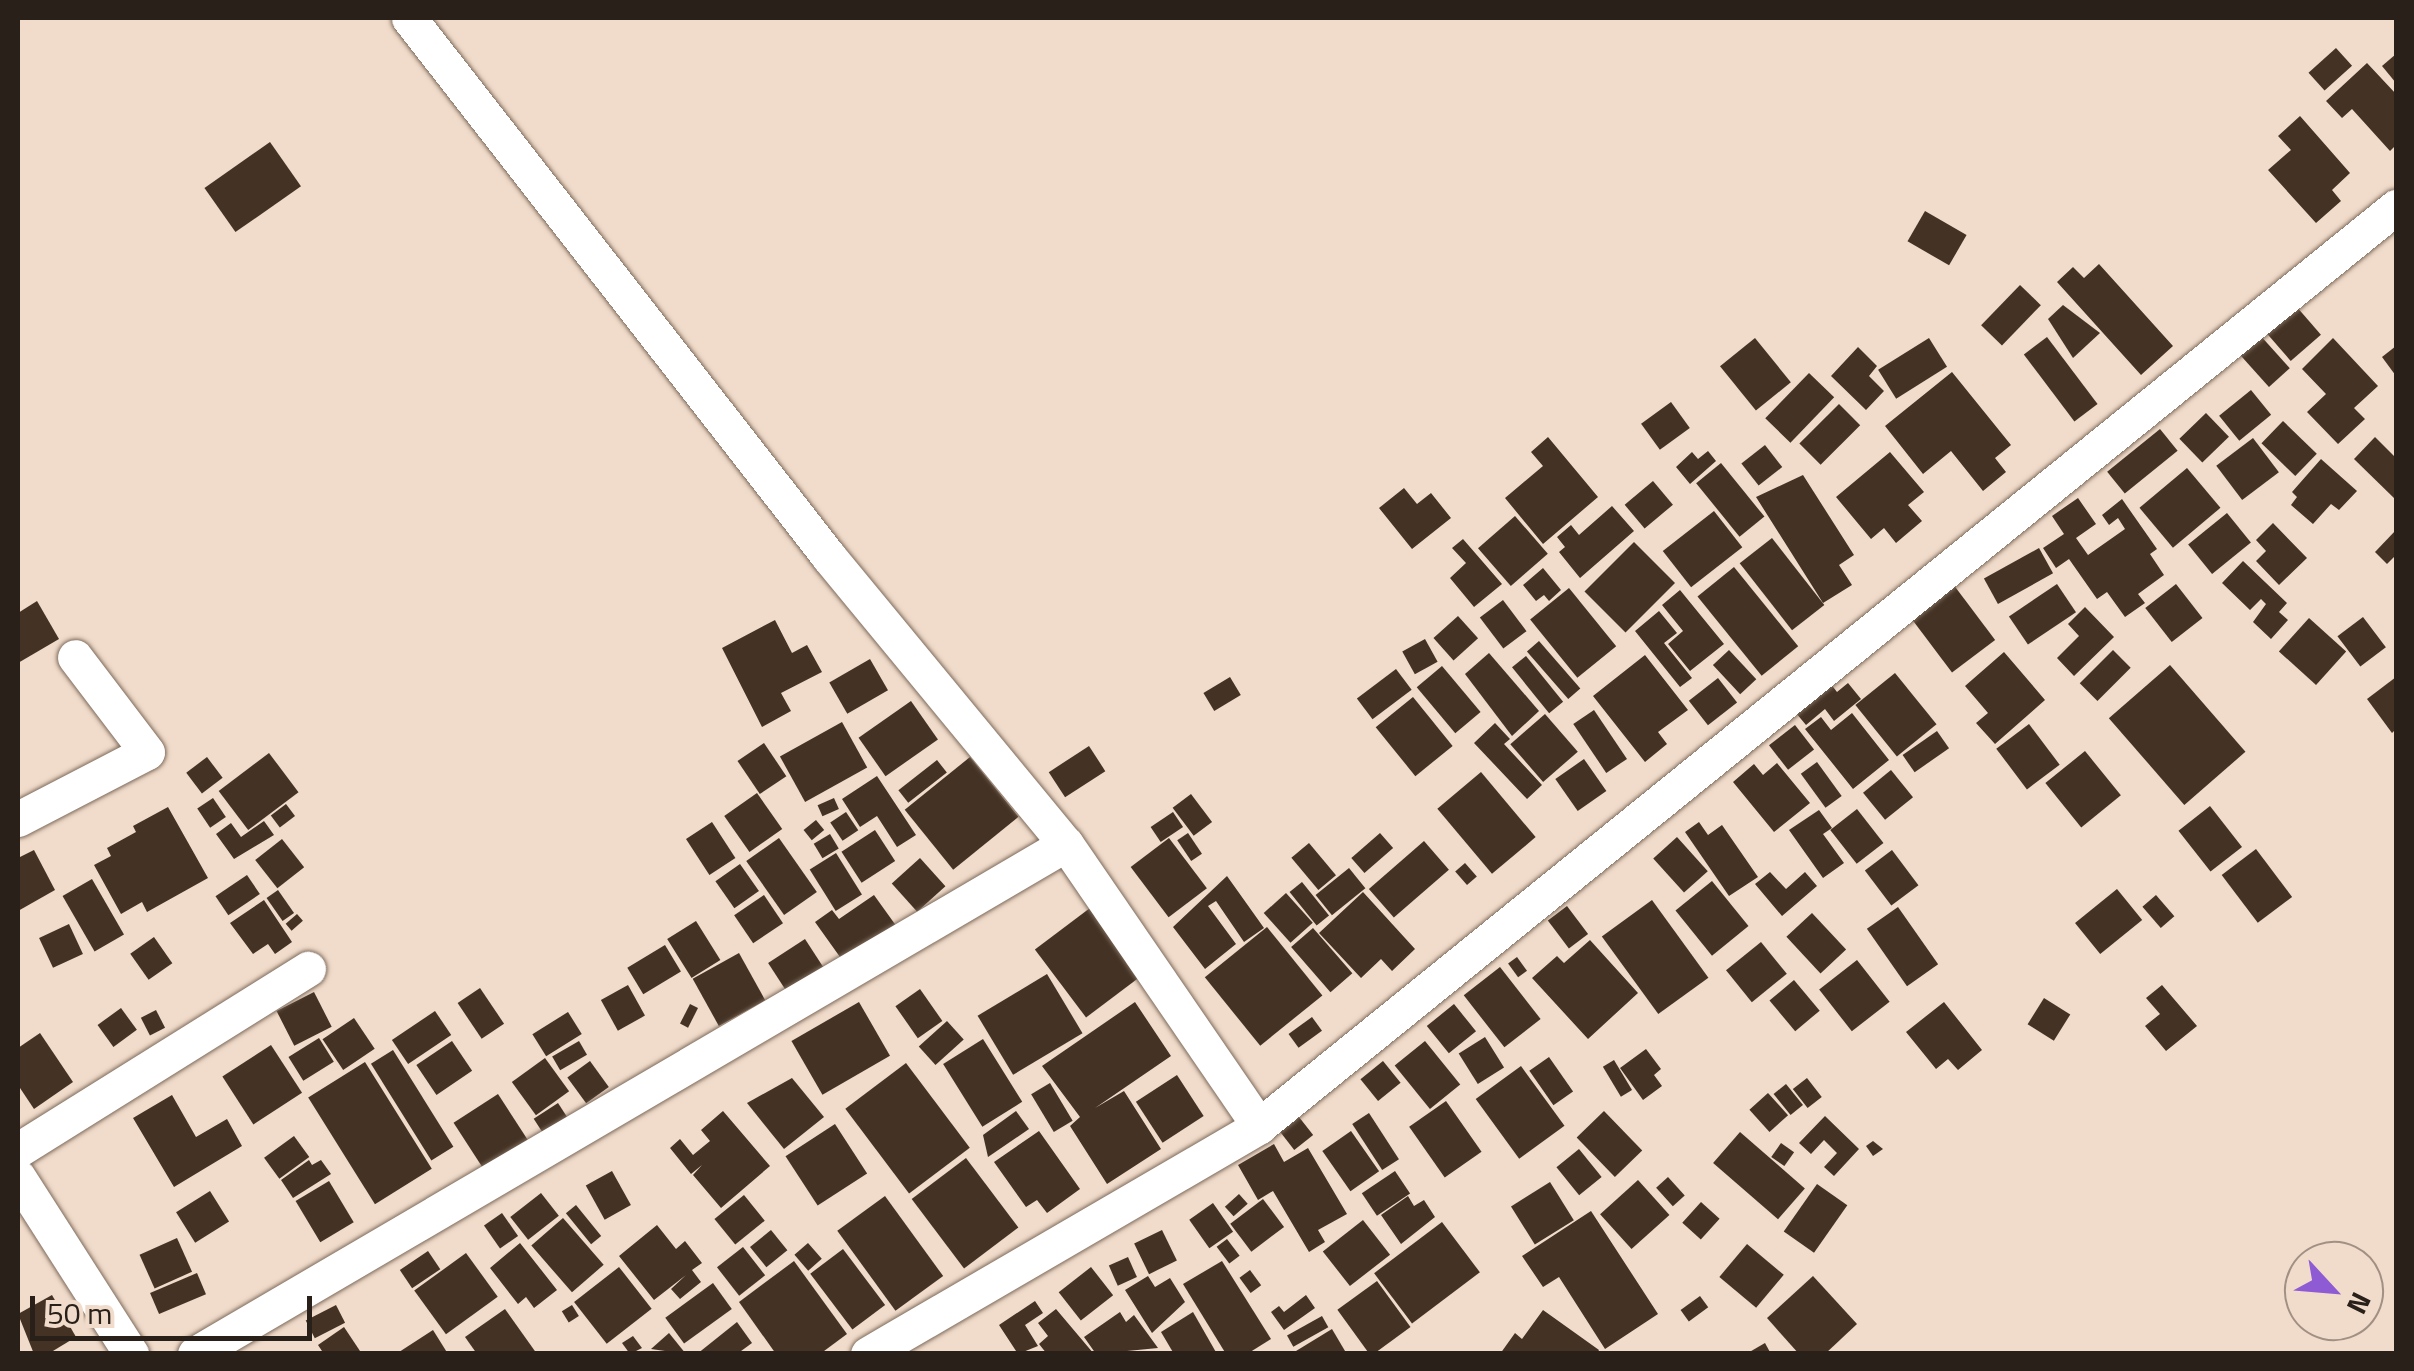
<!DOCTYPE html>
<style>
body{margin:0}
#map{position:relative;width:2414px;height:1371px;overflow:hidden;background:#f1dbca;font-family:"Titillium Web",sans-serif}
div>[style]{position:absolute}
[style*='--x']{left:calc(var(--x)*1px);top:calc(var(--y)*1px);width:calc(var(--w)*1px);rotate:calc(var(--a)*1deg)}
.building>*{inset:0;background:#443325;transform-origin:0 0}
.roads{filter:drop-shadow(0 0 2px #7d6a5b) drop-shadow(0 0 2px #7d6a5b)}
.minor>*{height:35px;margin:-17.5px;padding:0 17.5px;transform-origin:17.5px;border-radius:17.5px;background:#fff}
span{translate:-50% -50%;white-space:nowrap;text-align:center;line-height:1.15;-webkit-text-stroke:10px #f1dbca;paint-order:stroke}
.frame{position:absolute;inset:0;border:20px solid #282019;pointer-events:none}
.north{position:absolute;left:2284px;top:1241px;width:100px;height:100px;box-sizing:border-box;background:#f1dbca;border:2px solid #a19083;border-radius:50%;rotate:116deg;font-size:28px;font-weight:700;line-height:40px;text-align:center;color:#282019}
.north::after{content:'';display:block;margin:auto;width:35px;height:45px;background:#8e5bd4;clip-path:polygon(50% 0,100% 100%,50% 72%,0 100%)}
.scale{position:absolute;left:30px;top:1296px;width:282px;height:45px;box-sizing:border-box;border:5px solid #282019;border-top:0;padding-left:12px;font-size:30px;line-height:35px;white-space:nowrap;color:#282019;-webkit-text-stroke:8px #f1dbca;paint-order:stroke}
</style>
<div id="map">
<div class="building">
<i style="left:2336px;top:48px;width:24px;height:37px;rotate:48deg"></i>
<i style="clip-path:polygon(2396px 54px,2396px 83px,2382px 66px)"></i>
<i style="clip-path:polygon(2367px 63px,2396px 94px,2396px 145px,2390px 151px,2352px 109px,2342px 118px,2326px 101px)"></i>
<i style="clip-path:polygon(2300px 116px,2350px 173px,2332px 190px,2341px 201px,2316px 223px,2268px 170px,2291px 150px,2278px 136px)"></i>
<i style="left:270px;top:142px;width:54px;height:80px;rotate:55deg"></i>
<i style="left:1925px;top:211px;width:48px;height:35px;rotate:30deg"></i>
<i style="clip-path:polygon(2099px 264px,2173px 346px,2141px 375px,2057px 282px,2073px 267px,2084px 278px)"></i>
<i style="left:2020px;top:285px;width:29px;height:56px;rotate:44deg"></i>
<i style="clip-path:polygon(2063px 305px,2100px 333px,2073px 358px,2048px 319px)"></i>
<i style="left:2296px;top:306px;width:38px;height:40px;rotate:49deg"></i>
<i style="left:2259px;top:334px;width:46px;height:28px;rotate:48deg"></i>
<i style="left:2047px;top:337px;width:84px;height:29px;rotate:53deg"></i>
<i style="left:1755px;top:338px;width:57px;height:45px;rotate:51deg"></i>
<i style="left:1929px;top:338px;width:34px;height:60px;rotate:58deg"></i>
<i style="clip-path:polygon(2333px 338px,2378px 386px,2354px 408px,2365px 419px,2338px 444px,2307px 412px,2326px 394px,2302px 369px)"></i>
<i style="clip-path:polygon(2396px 346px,2396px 376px,2382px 357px)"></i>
<i style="clip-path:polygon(1858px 347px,1877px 366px,1869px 376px,1884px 391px,1866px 410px,1831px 376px)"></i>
<i style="clip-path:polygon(1952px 372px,2011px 445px,1995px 458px,2006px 472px,1983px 491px,1951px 451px,1923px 474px,1885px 426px)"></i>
<i style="left:1809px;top:373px;width:35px;height:63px;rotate:44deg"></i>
<i style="left:2251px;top:390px;width:32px;height:41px;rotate:51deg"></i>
<i style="left:1671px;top:402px;width:32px;height:37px;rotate:54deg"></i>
<i style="left:1839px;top:404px;width:30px;height:56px;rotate:45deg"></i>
<i style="left:2206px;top:413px;width:33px;height:37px;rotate:46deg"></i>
<i style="left:2283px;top:421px;width:47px;height:31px;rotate:44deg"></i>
<i style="left:2160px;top:429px;width:28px;height:68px;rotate:51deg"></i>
<i style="clip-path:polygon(1548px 437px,1598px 497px,1543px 544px,1505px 498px,1543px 466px,1531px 452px)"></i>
<i style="clip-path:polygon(2375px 437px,2396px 458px,2396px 500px,2354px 459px)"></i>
<i style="left:2253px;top:438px;width:43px;height:46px;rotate:53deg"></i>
<i style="left:1765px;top:445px;width:28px;height:30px;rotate:52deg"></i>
<i style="clip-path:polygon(1708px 451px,1716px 461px,1690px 484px,1676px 467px,1692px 452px,1698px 459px)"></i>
<i style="clip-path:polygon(1890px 452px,1924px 492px,1908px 505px,1922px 521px,1896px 543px,1884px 528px,1871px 539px,1836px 497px)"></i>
<i style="clip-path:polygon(2321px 459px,2357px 491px,2339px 510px,2331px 504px,2313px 524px,2291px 505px,2297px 497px,2292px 492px)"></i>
<i style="left:1721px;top:463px;width:69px;height:32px;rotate:51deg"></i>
<i style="left:2187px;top:468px;width:52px;height:62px;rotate:50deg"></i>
<i style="clip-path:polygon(1803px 475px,1854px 555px,1839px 565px,1852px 585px,1823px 603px,1756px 497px)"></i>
<i style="left:1653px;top:481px;width:31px;height:37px;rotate:50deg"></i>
<i style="clip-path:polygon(1404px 488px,1417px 504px,1431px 493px,1451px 518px,1412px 549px,1379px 508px)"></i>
<i style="clip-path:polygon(2078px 498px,2096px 524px,2076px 538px,2088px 555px,2125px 529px,2118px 518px,2109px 525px,2102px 515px,2122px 499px,2157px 549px,2150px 554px,2164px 575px,2138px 594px,2145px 603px,2125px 617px,2107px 592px,2097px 599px,2069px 559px,2056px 568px,2043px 548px,2064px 534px,2052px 516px)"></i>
<i style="clip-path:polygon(1612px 506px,1634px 531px,1580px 578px,1559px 552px,1565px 547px,1557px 537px,1571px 525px,1579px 535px)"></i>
<i style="left:1714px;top:511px;width:46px;height:65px;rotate:52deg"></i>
<i style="left:2227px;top:513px;width:38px;height:50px;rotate:51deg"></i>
<i style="left:1515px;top:516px;width:50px;height:49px;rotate:49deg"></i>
<i style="clip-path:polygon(2273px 523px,2307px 558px,2279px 585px,2256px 561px,2266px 551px,2256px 540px)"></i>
<i style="clip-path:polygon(2396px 530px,2396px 555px,2387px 564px,2375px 552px)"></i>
<i style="left:1772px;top:538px;width:85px;height:41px;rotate:52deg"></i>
<i style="clip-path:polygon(1463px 539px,1502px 584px,1474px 607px,1450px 578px,1466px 563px,1452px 548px)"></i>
<i style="left:1634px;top:542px;width:58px;height:70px;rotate:45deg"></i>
<i style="left:2039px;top:548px;width:29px;height:63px;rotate:61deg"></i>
<i style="clip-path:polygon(2243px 561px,2287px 603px,2279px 612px,2288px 620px,2271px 639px,2253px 622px,2266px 604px,2261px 599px,2250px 610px,2222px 583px)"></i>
<i style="left:1734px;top:567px;width:102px;height:47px;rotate:51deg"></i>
<i style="clip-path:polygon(1543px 568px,1561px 590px,1549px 601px,1544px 595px,1536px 601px,1523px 585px)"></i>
<i style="left:1953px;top:584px;width:70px;height:54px;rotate:53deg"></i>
<i style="left:2057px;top:584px;width:34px;height:58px;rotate:56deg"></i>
<i style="left:2176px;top:584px;width:43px;height:39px;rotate:52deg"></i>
<i style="left:1569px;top:588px;width:75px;height:50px;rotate:51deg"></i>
<i style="clip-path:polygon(1680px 590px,1724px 644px,1690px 671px,1668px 644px,1683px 631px,1662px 605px)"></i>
<i style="left:1503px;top:600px;width:39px;height:29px;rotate:53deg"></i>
<i style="clip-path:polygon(37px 601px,59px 639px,18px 663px,18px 613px)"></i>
<i style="clip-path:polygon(2085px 607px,2114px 637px,2074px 676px,2057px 658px,2079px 636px,2068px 624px)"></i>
<i style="clip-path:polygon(1659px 611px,1677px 633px,1664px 643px,1692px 678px,1680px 687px,1635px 631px)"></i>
<i style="left:1458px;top:616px;width:30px;height:33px;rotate:48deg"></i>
<i style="left:2363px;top:617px;width:38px;height:32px;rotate:53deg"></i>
<i style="left:2309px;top:618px;width:50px;height:45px;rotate:42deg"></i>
<i style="clip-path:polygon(775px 620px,792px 653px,807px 645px,822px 672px,781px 693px,791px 711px,762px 727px,722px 648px)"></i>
<i style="left:1425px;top:639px;width:26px;height:26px;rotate:61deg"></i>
<i style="left:1539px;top:641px;width:63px;height:16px;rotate:49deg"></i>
<i style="left:1729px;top:650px;width:40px;height:22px;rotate:47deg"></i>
<i style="left:2113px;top:650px;width:25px;height:47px;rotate:45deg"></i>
<i style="clip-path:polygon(2004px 652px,2045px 700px,1995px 744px,1976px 723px,1988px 713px,1965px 686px)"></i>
<i style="clip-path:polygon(1489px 653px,1539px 711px,1512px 736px,1465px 674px)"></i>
<i style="clip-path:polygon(1645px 655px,1688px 710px,1658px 732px,1667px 744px,1645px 762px,1593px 696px)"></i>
<i style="left:1526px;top:656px;width:59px;height:18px;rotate:51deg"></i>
<i style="left:870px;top:659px;width:36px;height:47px;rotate:60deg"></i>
<i style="left:2170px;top:665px;width:115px;height:81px;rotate:49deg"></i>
<i style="left:1442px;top:666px;width:60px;height:33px;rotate:50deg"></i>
<i style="left:1396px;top:669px;width:26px;height:49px;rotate:53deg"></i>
<i style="left:1895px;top:673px;width:66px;height:51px;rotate:51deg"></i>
<i style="left:1230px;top:677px;width:21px;height:31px;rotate:59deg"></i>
<i style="clip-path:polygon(2396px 677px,2396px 729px,2392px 733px,2367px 699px)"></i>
<i style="left:1718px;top:678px;width:31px;height:37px;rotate:52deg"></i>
<i style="clip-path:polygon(1830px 683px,1837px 692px,1848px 683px,1861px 699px,1834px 721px,1825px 709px,1806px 725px,1796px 713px)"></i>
<i style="left:1413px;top:697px;width:63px;height:48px;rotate:51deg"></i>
<i style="left:911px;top:701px;width:47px;height:64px;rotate:55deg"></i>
<i style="left:1594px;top:710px;width:59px;height:25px;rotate:56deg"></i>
<i style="clip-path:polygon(1852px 713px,1889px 760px,1853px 789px,1805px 729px,1821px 717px,1831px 730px)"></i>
<i style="left:1545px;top:714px;width:50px;height:46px;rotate:49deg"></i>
<i style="left:842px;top:722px;width:52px;height:71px;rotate:61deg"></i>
<i style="clip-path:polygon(1495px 723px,1510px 739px,1504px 744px,1542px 785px,1527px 799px,1474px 743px)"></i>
<i style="left:2029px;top:724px;width:51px;height:41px;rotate:53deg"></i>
<i style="left:1795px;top:725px;width:31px;height:33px;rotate:52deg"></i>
<i style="left:1937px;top:731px;width:21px;height:42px;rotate:55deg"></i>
<i style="left:764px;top:743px;width:40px;height:32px;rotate:56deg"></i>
<i style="left:1089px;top:746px;width:30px;height:48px;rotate:57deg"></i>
<i style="left:2085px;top:751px;width:57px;height:51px;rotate:51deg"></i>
<i style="left:269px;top:753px;width:49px;height:63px;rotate:53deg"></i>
<i style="left:207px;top:757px;width:26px;height:26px;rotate:53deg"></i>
<i style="left:970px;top:757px;width:77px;height:84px;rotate:51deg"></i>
<i style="left:1584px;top:759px;width:39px;height:35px;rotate:55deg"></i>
<i style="left:937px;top:760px;width:16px;height:49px;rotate:52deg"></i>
<i style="left:1817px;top:762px;width:42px;height:20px;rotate:54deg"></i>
<i style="clip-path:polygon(1777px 763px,1810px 803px,1774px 832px,1733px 782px,1754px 764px,1763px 775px)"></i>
<i style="left:1891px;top:770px;width:35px;height:36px;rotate:51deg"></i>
<i style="left:1481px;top:772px;width:85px;height:57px;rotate:50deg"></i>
<i style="clip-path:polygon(877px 776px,916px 835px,897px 847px,877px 816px,860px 827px,842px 799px)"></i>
<i style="left:757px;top:793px;width:44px;height:40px;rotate:55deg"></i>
<i style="left:1191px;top:794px;width:35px;height:23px;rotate:53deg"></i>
<i style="left:213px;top:798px;width:23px;height:19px;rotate:56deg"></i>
<i style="left:834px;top:798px;width:12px;height:18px;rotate:66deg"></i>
<i style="left:286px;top:804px;width:15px;height:19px;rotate:53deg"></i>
<i style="left:2210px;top:806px;width:52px;height:40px;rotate:52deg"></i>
<i style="clip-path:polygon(168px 807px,208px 878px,147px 912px,142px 902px,121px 914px,94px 865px,111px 856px,107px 848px,136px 832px,133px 826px)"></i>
<i style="left:1857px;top:809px;width:43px;height:34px;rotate:52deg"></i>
<i style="clip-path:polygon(1819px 810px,1832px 828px,1823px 834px,1844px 863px,1823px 878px,1789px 830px)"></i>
<i style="left:846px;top:812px;width:22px;height:19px;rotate:56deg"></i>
<i style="left:1173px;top:812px;width:18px;height:27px;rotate:56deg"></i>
<i style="left:816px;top:820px;width:13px;height:16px;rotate:51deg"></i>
<i style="clip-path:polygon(264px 821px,274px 835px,234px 859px,216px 834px,231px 823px,241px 837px)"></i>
<i style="left:712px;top:822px;width:43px;height:31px;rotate:57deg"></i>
<i style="clip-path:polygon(1699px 822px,1708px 835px,1722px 825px,1758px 877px,1729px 896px,1685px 832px)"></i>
<i style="left:875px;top:830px;width:37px;height:40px;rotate:57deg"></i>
<i style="left:1188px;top:833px;width:25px;height:13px;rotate:56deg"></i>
<i style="left:1380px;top:833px;width:20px;height:38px;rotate:49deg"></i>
<i style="left:830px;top:834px;width:17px;height:19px;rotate:59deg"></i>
<i style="left:1677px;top:837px;width:46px;height:32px;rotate:48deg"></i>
<i style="left:779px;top:838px;width:66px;height:40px;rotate:55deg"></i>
<i style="left:1169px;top:838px;width:63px;height:48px;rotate:53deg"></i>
<i style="left:282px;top:839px;width:36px;height:34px;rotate:52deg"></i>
<i style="left:1424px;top:841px;width:38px;height:73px;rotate:49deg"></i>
<i style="left:1309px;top:843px;width:42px;height:23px;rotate:50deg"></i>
<i style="left:2256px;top:849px;width:60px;height:43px;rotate:53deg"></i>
<i style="clip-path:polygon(34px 850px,55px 890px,18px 911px,18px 858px)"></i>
<i style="left:1892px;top:850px;width:44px;height:34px;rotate:53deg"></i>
<i style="left:836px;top:853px;width:49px;height:31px;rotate:58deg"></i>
<i style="left:920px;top:858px;width:38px;height:38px;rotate:48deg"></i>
<i style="left:1465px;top:863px;width:18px;height:13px;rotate:49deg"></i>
<i style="left:740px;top:864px;width:33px;height:30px;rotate:55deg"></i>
<i style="left:1349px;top:868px;width:26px;height:43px;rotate:51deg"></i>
<i style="clip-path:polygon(1770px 872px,1786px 889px,1805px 872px,1817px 886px,1782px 916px,1755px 884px)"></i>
<i style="left:247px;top:875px;width:23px;height:38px;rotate:56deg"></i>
<i style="clip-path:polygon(1227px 876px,1264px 928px,1244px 942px,1216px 901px,1208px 906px,1236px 944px,1205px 969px,1173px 927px)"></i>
<i style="left:92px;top:879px;width:64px;height:34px;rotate:60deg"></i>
<i style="left:1712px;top:881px;width:58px;height:47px;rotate:51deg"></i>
<i style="left:1302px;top:882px;width:43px;height:16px;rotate:51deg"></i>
<i style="left:2117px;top:889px;width:40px;height:54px;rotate:51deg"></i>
<i style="left:278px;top:890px;width:28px;height:14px;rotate:55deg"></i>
<i style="clip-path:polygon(1363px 892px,1415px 949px,1392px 971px,1381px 959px,1361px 978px,1319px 933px)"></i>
<i style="left:1286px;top:893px;width:40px;height:30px;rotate:48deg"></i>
<i style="left:764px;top:895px;width:34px;height:36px;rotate:56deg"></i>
<i style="clip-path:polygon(874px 895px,897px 927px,845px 964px,815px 922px,832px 910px,839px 919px)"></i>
<i style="left:2156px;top:895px;width:28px;height:18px;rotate:49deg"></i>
<i style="clip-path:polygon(264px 900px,292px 942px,275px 954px,268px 944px,253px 954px,230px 923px)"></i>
<i style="left:1652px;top:900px;width:96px;height:62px;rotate:54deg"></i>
<i style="left:1567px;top:906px;width:35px;height:24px;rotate:53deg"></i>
<i style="left:1898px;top:907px;width:70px;height:38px;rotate:55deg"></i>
<i style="left:1090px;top:908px;width:85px;height:69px;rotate:53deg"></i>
<i style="left:1812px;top:913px;width:50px;height:35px;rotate:47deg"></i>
<i style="left:297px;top:914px;width:9px;height:15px;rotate:49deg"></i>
<i style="left:696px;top:921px;width:46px;height:34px;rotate:58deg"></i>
<i style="left:69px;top:924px;width:33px;height:33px;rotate:65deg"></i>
<i style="left:1267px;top:927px;width:88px;height:80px;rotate:51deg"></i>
<i style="left:1313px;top:928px;width:60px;height:29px;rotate:49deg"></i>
<i style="left:154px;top:937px;width:32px;height:29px;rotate:55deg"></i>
<i style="left:805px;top:939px;width:37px;height:44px;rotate:57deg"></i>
<i style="clip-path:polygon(1590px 940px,1638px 993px,1588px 1039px,1532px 978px,1557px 956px,1564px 963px)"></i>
<i style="left:1761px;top:942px;width:41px;height:45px;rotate:51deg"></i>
<i style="left:665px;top:945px;width:31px;height:44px;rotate:59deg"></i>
<i style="left:739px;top:953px;width:54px;height:53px;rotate:61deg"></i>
<i style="left:1517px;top:957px;width:17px;height:11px;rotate:54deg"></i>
<i style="left:1857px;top:960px;width:53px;height:48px;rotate:52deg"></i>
<i style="left:1500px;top:967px;width:66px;height:46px;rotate:52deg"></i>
<i style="left:1047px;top:974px;width:69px;height:81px;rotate:59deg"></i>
<i style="left:1794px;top:980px;width:40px;height:32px;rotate:50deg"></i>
<i style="left:628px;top:985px;width:35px;height:31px;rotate:61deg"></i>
<i style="clip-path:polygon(2162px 985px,2197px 1026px,2166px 1051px,2145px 1026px,2160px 1014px,2146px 998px)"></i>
<i style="left:480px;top:988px;width:43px;height:27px;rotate:56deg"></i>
<i style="left:920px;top:989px;width:39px;height:30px;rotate:55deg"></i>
<i style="left:314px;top:992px;width:39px;height:42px;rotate:63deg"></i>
<i style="left:2044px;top:998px;width:31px;height:31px;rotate:32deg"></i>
<i style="left:859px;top:1002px;width:62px;height:78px;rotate:60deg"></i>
<i style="clip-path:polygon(1135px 1002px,1171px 1056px,1095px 1108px,1124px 1091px,1161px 1149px,1107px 1184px,1070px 1126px,1080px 1117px,1042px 1066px)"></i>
<i style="clip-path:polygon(1944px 1002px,1982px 1050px,1958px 1070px,1948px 1059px,1936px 1069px,1906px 1032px)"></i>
<i style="left:690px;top:1004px;width:9px;height:22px;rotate:27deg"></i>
<i style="left:1454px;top:1004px;width:35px;height:35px;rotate:51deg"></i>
<i style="left:121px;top:1008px;width:27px;height:29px;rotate:54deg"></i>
<i style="left:156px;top:1010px;width:20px;height:17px;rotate:63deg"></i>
<i style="left:435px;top:1011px;width:29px;height:52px;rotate:56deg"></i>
<i style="left:568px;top:1012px;width:26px;height:42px;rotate:58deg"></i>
<i style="left:1312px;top:1017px;width:17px;height:29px;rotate:54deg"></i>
<i style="left:354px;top:1018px;width:37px;height:38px;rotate:56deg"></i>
<i style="left:947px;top:1021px;width:25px;height:38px;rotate:48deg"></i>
<i style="clip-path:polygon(40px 1033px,73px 1082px,34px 1109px,18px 1085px,18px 1048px)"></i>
<i style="left:1485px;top:1037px;width:36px;height:31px;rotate:58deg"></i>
<i style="left:319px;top:1038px;width:28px;height:36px;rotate:58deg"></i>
<i style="left:983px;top:1039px;width:74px;height:47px;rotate:58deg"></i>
<i style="left:452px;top:1041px;width:36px;height:43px;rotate:56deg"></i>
<i style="left:579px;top:1041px;width:16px;height:31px;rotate:60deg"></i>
<i style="left:1425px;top:1041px;width:56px;height:39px;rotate:51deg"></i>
<i style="left:271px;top:1045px;width:57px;height:58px;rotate:57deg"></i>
<i style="clip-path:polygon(1646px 1049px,1661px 1069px,1654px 1075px,1662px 1086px,1643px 1100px,1620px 1068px)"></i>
<i style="left:393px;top:1050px;width:114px;height:26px;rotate:58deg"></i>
<i style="left:1549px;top:1057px;width:42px;height:24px;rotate:55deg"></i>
<i style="left:545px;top:1058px;width:41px;height:41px;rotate:54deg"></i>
<i style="left:1614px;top:1060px;width:35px;height:13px;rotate:59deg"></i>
<i style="left:590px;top:1061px;width:32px;height:28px;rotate:54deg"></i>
<i style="left:1383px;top:1061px;width:28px;height:29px;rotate:51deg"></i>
<i style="left:365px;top:1062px;width:126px;height:67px;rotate:58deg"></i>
<i style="left:906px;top:1063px;width:106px;height:76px;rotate:53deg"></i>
<i style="left:1521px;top:1066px;width:74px;height:56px;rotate:54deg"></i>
<i style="left:1177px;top:1075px;width:49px;height:49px;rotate:57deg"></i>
<i style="clip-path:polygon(792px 1078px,824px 1117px,784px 1149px,747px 1103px)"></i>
<i style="left:1807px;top:1078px;width:24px;height:18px;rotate:52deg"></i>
<i style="left:1050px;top:1083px;width:44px;height:22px;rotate:59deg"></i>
<i style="left:1786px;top:1084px;width:27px;height:16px;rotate:51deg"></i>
<i style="left:1768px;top:1093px;width:30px;height:25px;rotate:48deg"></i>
<i style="left:498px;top:1094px;width:61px;height:53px;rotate:57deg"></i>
<i style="clip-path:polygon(172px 1095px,196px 1137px,227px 1119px,242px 1146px,174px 1187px,133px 1118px)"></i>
<i style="left:1446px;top:1101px;width:62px;height:45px;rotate:55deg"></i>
<i style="left:558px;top:1103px;width:17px;height:29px;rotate:57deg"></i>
<i style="clip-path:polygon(723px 1111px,770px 1166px,721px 1208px,693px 1175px,702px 1165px,691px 1174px,670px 1148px,680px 1139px,693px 1155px,710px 1141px,701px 1130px)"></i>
<i style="clip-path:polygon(1016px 1111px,1029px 1129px,988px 1157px,983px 1135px)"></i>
<i style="left:1604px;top:1111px;width:55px;height:38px;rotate:46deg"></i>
<i style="left:1369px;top:1113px;width:55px;height:20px;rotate:57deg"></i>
<i style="clip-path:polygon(1825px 1116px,1859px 1149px,1834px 1176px,1824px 1167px,1837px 1153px,1824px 1140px,1811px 1154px,1799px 1143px)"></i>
<i style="left:1299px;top:1117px;width:23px;height:24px;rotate:52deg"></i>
<i style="left:835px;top:1124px;width:59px;height:59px;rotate:57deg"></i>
<i style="clip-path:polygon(1039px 1131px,1080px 1189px,1047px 1213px,1037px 1200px,1026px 1207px,994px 1162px)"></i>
<i style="left:1351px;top:1131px;width:49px;height:35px;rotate:55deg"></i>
<i style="left:1740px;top:1132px;width:86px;height:41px;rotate:41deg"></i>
<i style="left:294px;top:1136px;width:26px;height:37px;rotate:54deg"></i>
<i style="clip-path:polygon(1873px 1141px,1883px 1149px,1873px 1156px,1866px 1146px)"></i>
<i style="left:1781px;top:1143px;width:16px;height:17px;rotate:35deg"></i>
<i style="clip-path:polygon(1274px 1144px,1284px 1162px,1308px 1148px,1347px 1214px,1318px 1230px,1325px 1242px,1309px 1252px,1273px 1191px,1258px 1200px,1238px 1165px)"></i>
<i style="left:1579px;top:1149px;width:36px;height:29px;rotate:51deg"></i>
<i style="left:966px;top:1158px;width:87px;height:68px;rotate:53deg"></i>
<i style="clip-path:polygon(309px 1160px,312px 1165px,321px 1160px,331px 1174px,293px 1198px,281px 1180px)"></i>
<i style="left:612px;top:1171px;width:39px;height:30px;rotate:61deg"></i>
<i style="left:1395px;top:1171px;width:27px;height:40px;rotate:56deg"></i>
<i style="left:1668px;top:1177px;width:25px;height:16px;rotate:48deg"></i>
<i style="left:1638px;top:1180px;width:47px;height:51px;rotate:48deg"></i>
<i style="left:329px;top:1181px;width:48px;height:39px;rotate:59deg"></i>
<i style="left:1550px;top:1182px;width:45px;height:46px;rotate:58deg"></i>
<i style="left:1817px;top:1184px;width:37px;height:58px;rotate:35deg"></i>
<i style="left:210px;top:1191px;width:36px;height:40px;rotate:58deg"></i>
<i style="left:541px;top:1193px;width:29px;height:39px;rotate:52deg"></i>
<i style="left:1239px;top:1194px;width:13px;height:19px;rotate:48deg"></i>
<i style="left:744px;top:1195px;width:33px;height:38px;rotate:51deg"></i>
<i style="left:885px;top:1196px;width:99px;height:59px;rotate:54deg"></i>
<i style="clip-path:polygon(1408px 1196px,1414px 1206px,1424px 1200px,1435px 1217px,1401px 1244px,1381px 1215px)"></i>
<i style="left:1263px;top:1199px;width:35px;height:41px;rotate:53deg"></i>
<i style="left:1701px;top:1202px;width:25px;height:28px;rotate:42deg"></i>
<i style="left:1213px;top:1203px;width:35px;height:29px;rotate:55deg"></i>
<i style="left:576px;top:1205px;width:40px;height:13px;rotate:51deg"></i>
<i style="clip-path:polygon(1591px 1211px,1658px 1314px,1605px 1349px,1559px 1277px,1543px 1287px,1522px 1256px)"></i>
<i style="left:502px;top:1213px;width:28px;height:22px;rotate:55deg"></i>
<i style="left:563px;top:1218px;width:62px;height:42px;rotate:49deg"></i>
<i style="left:1363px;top:1220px;width:44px;height:51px;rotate:52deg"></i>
<i style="left:1442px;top:1222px;width:63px;height:85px;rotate:53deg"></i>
<i style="clip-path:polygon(657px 1225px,676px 1249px,685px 1241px,702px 1263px,692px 1270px,701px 1282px,680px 1299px,671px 1289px,686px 1275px,654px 1300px,619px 1256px)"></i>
<i style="left:771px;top:1230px;width:26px;height:27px;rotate:51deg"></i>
<i style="left:1162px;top:1230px;width:34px;height:31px;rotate:64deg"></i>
<i style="left:177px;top:1238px;width:37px;height:41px;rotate:66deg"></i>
<i style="left:1227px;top:1239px;width:21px;height:13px;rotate:53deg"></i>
<i style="clip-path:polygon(520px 1243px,557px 1290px,534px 1308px,526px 1297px,518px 1304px,490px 1268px)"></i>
<i style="left:808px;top:1243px;width:21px;height:18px;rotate:49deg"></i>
<i style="left:1747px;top:1244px;width:48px;height:43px;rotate:40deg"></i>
<i style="left:743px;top:1247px;width:36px;height:33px;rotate:52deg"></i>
<i style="left:843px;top:1249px;width:70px;height:41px;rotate:53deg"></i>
<i style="left:428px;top:1251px;width:22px;height:34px;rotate:56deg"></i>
<i style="left:466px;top:1253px;width:54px;height:64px;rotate:54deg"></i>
<i style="left:1128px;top:1257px;width:22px;height:21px;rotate:66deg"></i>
<i style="clip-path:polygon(794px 1261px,847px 1334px,820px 1354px,776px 1354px,739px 1302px)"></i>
<i style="clip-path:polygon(1222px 1261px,1271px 1339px,1247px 1354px,1226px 1354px,1183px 1284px)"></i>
<i style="left:619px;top:1267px;width:53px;height:57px;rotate:52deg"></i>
<i style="left:1091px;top:1267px;width:36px;height:41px;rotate:52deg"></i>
<i style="left:1250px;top:1270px;width:19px;height:13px;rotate:54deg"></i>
<i style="left:197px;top:1273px;width:23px;height:51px;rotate:67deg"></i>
<i style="clip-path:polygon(1148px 1276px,1155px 1287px,1170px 1278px,1185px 1302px,1152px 1333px,1125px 1290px)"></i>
<i style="clip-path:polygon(1813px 1276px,1857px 1324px,1825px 1354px,1799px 1354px,1767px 1318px)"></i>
<i style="left:1377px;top:1281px;width:57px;height:49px;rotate:54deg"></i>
<i style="left:713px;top:1283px;width:32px;height:59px;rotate:54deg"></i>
<i style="clip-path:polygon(52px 1295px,76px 1337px,48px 1354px,34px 1354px,18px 1314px)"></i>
<i style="clip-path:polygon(1306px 1295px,1315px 1308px,1284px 1330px,1271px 1312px,1279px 1306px,1284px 1312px)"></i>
<i style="left:1700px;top:1296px;width:14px;height:24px;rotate:54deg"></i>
<i style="clip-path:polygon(1035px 1301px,1043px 1313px,1025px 1325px,1038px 1346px,1018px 1354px,999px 1325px)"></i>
<i style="left:336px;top:1305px;width:20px;height:34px;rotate:63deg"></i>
<i style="left:572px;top:1305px;width:13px;height:12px;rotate:58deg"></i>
<i style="clip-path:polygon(505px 1309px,537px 1354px,477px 1354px,465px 1337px)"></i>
<i style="clip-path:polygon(1056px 1309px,1094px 1354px,1047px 1354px,1039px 1344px,1048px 1336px,1038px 1323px)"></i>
<i style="clip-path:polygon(1543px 1310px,1599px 1350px,1597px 1354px,1500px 1354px,1515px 1333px,1522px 1339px)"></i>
<i style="clip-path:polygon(1120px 1312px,1126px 1322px,1134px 1315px,1158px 1348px,1096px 1354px,1084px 1337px)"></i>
<i style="clip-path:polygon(1193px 1312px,1217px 1354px,1174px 1354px,1161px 1332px)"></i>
<i style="left:1322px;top:1316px;width:13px;height:40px;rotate:61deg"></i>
<i style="clip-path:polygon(737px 1322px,752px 1343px,737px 1354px,697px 1354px)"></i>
<i style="clip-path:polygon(344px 1327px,362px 1354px,324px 1354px,318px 1345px)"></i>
<i style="clip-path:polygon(1332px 1329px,1345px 1351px,1298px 1354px,1296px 1351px)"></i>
<i style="clip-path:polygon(433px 1330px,448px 1354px,396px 1354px)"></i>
<i style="clip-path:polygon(669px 1333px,686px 1354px,651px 1349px)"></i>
<i style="clip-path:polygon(633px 1336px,642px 1348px,630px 1354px,622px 1343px)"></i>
<i style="clip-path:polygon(1765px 1343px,1771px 1354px,1746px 1354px)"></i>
</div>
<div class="roads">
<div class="minor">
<i style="--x:409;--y:18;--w:683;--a:52.07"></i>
<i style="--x:829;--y:557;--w:372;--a:50.5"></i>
<i style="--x:1066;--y:844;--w:342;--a:55.6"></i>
<i style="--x:18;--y:819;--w:145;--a:-27.4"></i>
<i style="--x:147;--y:752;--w:119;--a:-127.2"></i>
<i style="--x:18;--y:1150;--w:342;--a:-32"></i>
<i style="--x:18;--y:1177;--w:210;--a:57.4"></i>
<i style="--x:195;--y:1354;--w:1009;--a:-30.35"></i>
<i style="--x:868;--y:1354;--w:453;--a:-30.2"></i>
<i style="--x:1259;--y:1126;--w:1462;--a:-38.95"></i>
</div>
</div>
<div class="frame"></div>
<div class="north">N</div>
<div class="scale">50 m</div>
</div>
